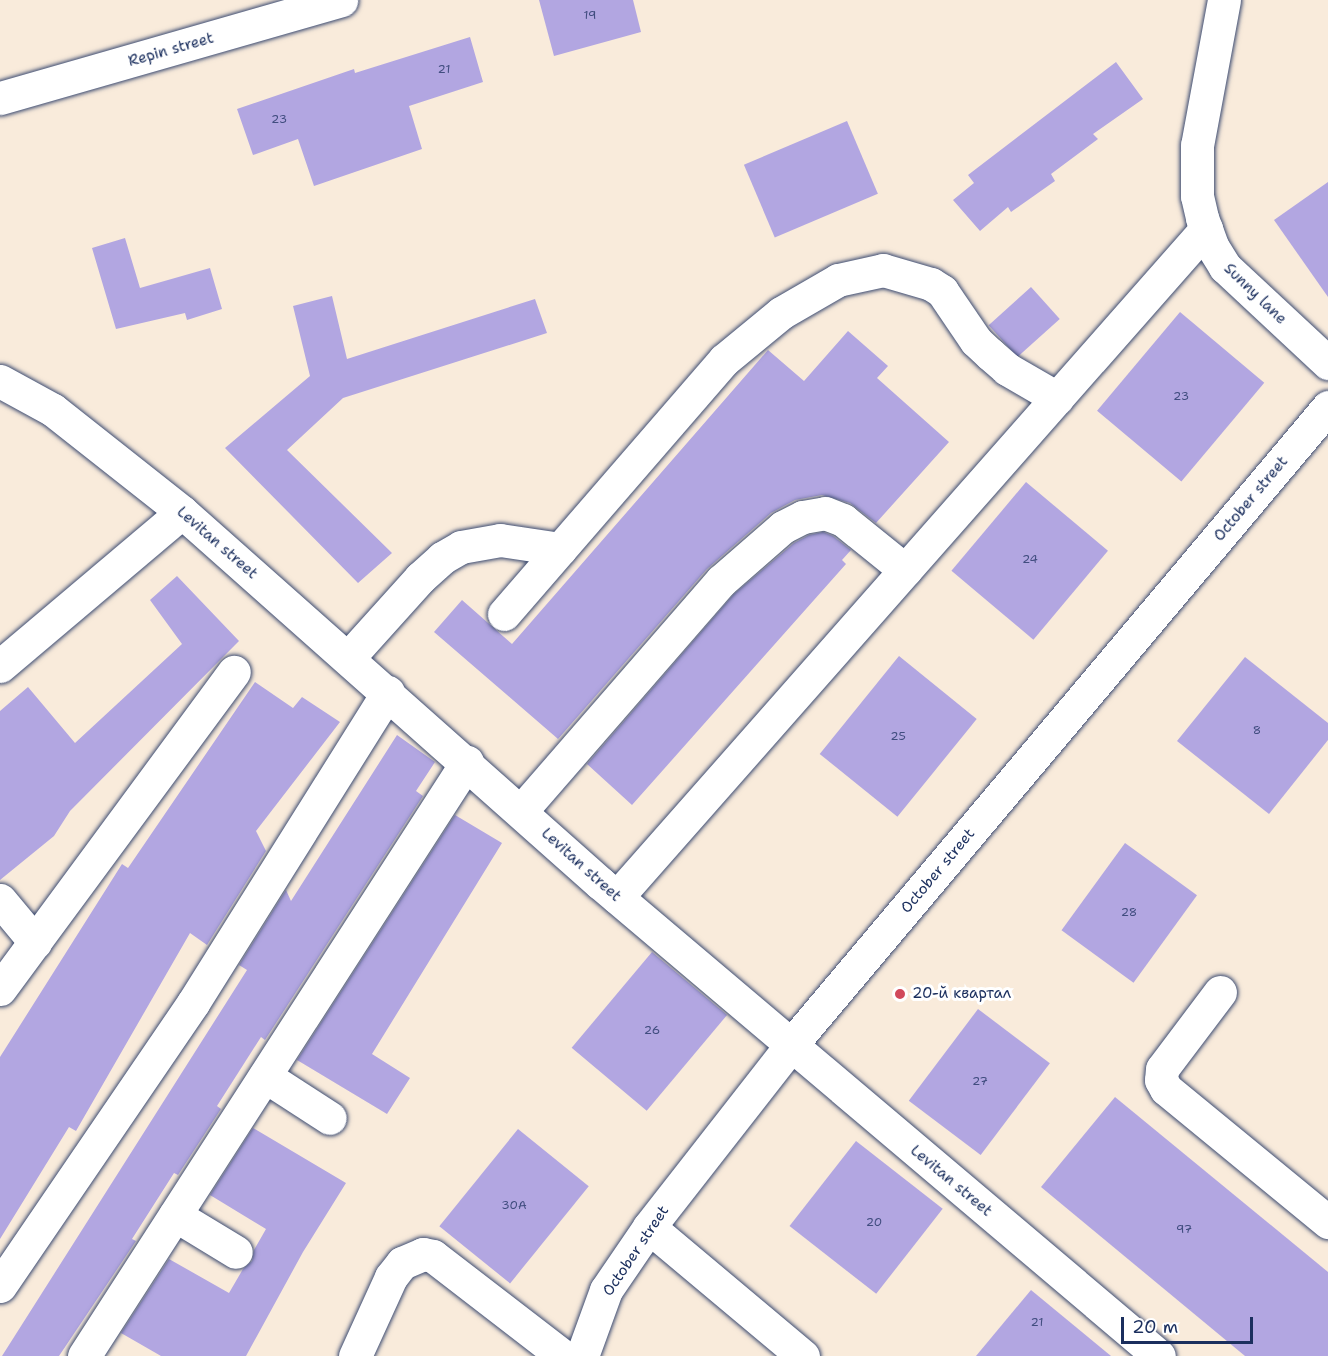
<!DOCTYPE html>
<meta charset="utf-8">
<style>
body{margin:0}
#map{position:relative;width:1328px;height:1356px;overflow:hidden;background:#f9ebdb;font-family:"Shantell Sans",sans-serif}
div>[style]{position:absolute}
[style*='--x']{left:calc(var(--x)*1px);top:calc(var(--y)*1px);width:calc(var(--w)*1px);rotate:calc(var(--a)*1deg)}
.building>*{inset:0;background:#b2a6e1;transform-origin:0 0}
.roads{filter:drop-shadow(0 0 2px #3c4b71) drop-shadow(0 0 2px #3c4b71)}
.minor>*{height:33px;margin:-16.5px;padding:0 16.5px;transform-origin:16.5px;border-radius:16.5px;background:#fff}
.dots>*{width:16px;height:16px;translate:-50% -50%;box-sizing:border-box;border:3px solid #fff;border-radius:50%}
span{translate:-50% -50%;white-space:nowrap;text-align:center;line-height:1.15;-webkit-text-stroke:6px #fff;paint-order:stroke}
.number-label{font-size:12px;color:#414d7f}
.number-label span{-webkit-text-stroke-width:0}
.street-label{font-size:15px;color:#1b2f5e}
.poi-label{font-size:15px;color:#1b2f5e}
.left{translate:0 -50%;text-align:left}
.scale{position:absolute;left:1121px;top:1317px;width:132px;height:27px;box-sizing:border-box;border:3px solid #1b2f5e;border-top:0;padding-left:8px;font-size:18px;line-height:21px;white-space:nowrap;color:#1b2f5e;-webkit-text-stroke:4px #fff;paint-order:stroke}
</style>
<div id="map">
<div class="building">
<i style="clip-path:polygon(539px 0,633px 0,641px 32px,554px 56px)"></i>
<i style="clip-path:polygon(470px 37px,483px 82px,409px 106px,422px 149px,314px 186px,298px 139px,253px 155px,237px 109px,354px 69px,355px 73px)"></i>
<i style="clip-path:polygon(1116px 62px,1143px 99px,1093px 134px,1098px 139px,1051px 174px,1055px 181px,1011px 212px,1008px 207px,980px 231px,953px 200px,974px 183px,968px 175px)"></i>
<i style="left:847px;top:121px;width:79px;height:112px;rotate:67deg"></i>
<i style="clip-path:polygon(1328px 182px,1328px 297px,1274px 220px)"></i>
<i style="clip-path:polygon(125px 238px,140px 288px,210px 268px,222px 309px,187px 320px,185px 313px,116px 329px,92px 248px)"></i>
<i style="left:1031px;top:287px;width:43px;height:57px;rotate:48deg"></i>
<i style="clip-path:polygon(332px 296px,347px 359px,535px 299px,547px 333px,343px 398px,287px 450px,392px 553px,358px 583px,225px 448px,310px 376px,293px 306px)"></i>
<i style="left:1180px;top:312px;width:110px;height:129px;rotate:40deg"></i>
<i style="clip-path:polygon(848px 331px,888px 366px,877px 378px,949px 442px,876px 523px,850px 503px,822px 495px,795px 500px,771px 513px,707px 569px,558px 739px,434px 632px,462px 600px,512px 644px,768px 350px,804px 381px)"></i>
<i style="left:1026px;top:482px;width:107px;height:116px;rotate:40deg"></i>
<i style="clip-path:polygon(823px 532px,833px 536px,851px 550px,842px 560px,846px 564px,632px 805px,587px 764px,734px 594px,794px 543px,809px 535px)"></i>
<i style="clip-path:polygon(177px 576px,239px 641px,70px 811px,54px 836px,0 880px,0 711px,28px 687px,75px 743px,182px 644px,150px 600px)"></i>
<i style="left:899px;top:656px;width:100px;height:126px;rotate:39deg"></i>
<i style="clip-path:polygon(1245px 657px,1328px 723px,1328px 740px,1269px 814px,1177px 741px)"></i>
<i style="clip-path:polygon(255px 682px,293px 708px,302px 697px,340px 722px,256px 831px,266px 851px,207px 945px,190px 933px,76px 1131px,69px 1127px,0 1239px,0 1057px,122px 864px,128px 868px)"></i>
<i style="clip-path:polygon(397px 735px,435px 762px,416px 791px,423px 796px,265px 1040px,261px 1037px,217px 1106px,221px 1109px,178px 1175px,174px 1173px,132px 1239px,136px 1241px,59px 1356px,2px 1356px,247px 970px,239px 965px,286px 890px,291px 901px)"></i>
<i style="clip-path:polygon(455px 815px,502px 843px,372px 1054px,410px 1078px,387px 1114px,297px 1060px)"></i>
<i style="left:1125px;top:843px;width:89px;height:108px;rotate:36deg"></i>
<i style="left:652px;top:952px;width:98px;height:125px;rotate:40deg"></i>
<i style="left:978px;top:1009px;width:90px;height:115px;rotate:37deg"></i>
<i style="clip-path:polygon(1115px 1097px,1328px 1272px,1328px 1356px,1245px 1356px,1041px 1187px)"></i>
<i style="clip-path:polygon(253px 1128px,346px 1183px,303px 1252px,246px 1356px,161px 1356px,121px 1333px,169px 1259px,229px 1293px,243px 1269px,252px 1261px,254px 1250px,266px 1229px,210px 1195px)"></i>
<i style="left:518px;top:1129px;width:91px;height:125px;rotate:39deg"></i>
<i style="left:856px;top:1141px;width:110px;height:108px;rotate:38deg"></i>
<i style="clip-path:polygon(1031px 1290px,1111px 1356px,976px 1356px)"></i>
</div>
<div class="roads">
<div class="minor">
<i style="--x:1224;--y:0;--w:147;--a:100.5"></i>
<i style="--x:1197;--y:145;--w:51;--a:90"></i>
<i style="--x:1197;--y:196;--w:23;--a:77"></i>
<i style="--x:1202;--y:218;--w:30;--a:70"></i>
<i style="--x:1212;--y:246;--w:25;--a:58"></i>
<i style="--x:1225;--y:267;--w:141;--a:43"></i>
<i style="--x:0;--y:98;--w:355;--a:-16"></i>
<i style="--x:0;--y:381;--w:60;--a:28.7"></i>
<i style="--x:53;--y:410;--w:164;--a:38.3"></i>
<i style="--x:182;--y:512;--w:559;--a:41.59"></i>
<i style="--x:600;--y:883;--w:732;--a:40.24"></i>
<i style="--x:504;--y:614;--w:336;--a:-49.1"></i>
<i style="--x:724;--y:360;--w:74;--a:-39.5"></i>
<i style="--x:781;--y:313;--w:66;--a:-30.1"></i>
<i style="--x:838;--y:280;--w:46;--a:-12.5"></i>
<i style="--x:883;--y:270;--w:50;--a:16.3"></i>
<i style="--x:931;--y:284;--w:13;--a:32"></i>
<i style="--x:942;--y:291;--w:60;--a:55.8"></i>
<i style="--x:976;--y:341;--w:19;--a:43"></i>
<i style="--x:990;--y:354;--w:23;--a:41"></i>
<i style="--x:1007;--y:369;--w:58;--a:30.1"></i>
<i style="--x:348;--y:658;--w:108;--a:-48"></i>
<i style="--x:420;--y:578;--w:30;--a:-42"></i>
<i style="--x:442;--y:558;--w:22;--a:-30"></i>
<i style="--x:461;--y:547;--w:40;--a:-10"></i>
<i style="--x:500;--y:540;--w:61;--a:8.5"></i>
<i style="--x:0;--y:666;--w:238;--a:-40.2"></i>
<i style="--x:521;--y:811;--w:305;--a:-49"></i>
<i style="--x:721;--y:581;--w:82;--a:-41.1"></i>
<i style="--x:783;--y:527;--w:22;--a:-27"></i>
<i style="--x:803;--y:517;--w:22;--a:-10"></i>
<i style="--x:825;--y:513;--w:19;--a:21"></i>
<i style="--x:843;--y:520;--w:80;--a:38.9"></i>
<i style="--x:617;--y:897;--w:891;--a:-48.6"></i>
<i style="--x:0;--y:900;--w:55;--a:50.2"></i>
<i style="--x:0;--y:989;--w:394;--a:-53.6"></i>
<i style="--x:1220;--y:992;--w:96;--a:127"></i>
<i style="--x:1162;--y:1069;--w:11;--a:95"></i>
<i style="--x:1161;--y:1080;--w:10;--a:61"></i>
<i style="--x:1166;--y:1089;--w:210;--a:39.4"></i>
<i style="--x:265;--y:1076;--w:77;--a:32.9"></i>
<i style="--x:175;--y:1215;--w:71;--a:31.2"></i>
<i style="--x:649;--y:1227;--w:201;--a:40"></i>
<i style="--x:0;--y:1286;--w:343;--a:-55.7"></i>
<i style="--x:193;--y:1003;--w:367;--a:-57.9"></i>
<i style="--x:84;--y:1356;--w:707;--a:-57.19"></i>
<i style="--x:355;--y:1356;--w:87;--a:-65.5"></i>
<i style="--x:391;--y:1277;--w:18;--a:-52"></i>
<i style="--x:402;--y:1263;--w:23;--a:-23"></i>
<i style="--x:423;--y:1254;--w:10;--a:11"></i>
<i style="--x:433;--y:1256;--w:164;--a:37.6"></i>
<i style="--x:582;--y:1356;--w:70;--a:-70"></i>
<i style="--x:606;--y:1290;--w:76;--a:-55.7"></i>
<i style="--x:649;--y:1227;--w:231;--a:-52"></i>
<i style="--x:791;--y:1045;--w:834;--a:-49.91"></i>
</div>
</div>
<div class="dots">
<i style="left:900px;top:994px;background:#d1495b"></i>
</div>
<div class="number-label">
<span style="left:590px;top:16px">19</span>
<span style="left:444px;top:70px">21</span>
<span style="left:279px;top:120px">23</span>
<span style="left:1181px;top:397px">23</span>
<span style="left:1030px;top:560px">24</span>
<span style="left:1257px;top:731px">8</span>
<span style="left:898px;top:737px">25</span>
<span style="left:1129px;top:913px">28</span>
<span style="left:652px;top:1031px">26</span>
<span style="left:980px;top:1082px">27</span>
<span style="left:514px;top:1206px">30А</span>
<span style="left:874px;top:1223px">20</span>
<span style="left:1184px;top:1230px">97</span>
<span style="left:1037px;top:1323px">21</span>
</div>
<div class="street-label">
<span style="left:171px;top:50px;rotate:-16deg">Repin street</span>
<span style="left:1255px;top:294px;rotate:44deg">Sunny lane</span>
<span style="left:1251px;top:499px;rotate:-50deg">October street</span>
<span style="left:217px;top:543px;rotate:41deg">Levitan street</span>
<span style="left:581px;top:865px;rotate:42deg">Levitan street</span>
<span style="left:938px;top:871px;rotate:-50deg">October street</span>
<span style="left:951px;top:1181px;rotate:40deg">Levitan street</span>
<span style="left:636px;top:1251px;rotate:-56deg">October street</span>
</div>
<div class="poi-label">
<span class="left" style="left:912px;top:994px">20-й квартал</span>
</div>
<div class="scale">20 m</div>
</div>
